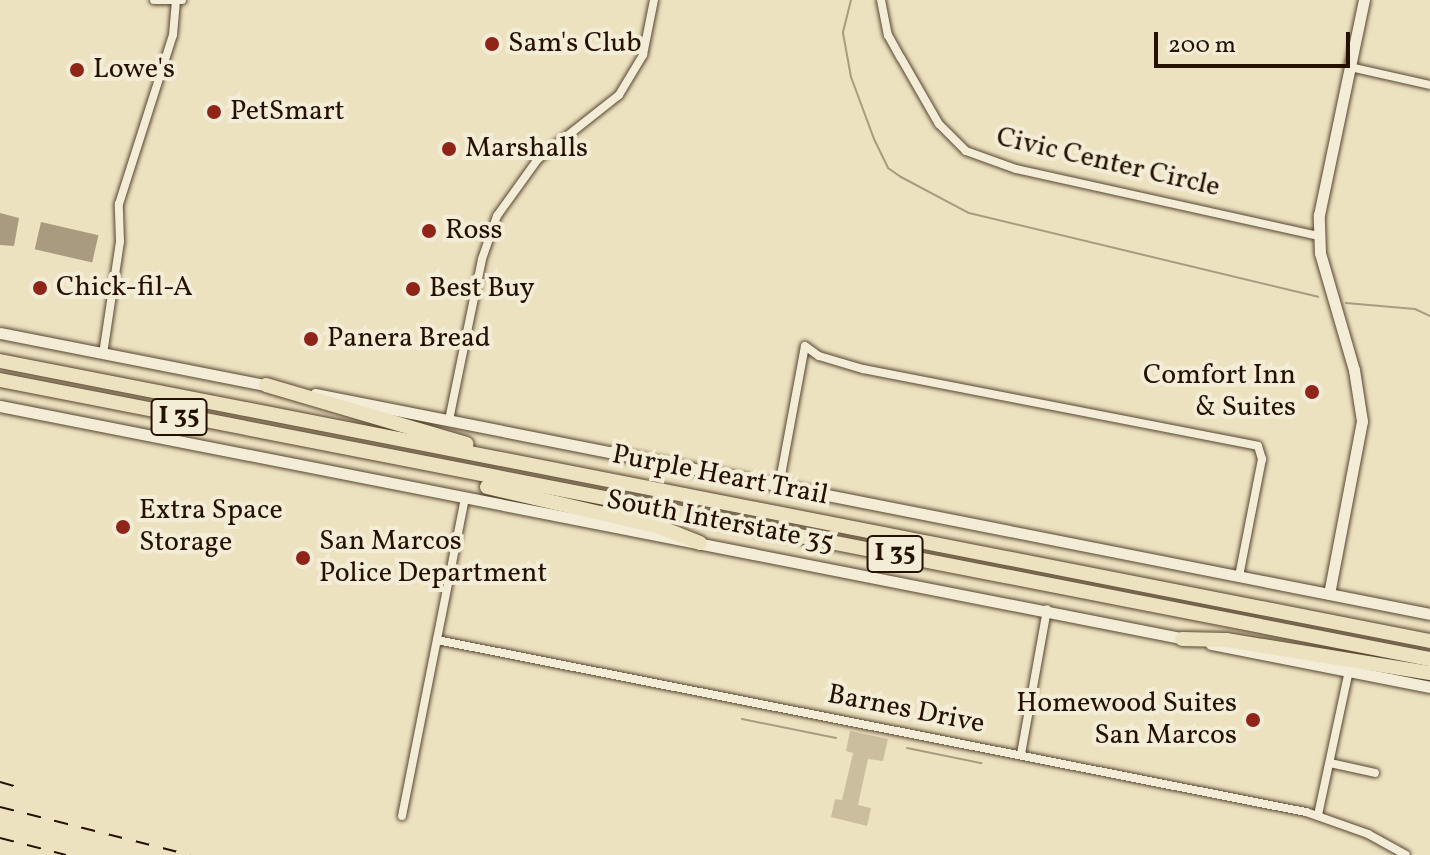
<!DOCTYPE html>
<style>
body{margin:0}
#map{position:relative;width:1430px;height:855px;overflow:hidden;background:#ede2c0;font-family:Vollkorn,serif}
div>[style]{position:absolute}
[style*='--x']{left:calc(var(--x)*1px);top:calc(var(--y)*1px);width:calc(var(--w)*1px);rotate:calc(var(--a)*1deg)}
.green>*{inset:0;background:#cbbe9f}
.water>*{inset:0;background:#a99b7f;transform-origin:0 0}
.stream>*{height:2px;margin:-1px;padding:0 1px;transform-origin:1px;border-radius:1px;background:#a99b7f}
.roads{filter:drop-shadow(0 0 2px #564530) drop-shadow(0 0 2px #564530)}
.street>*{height:8px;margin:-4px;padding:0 4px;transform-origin:4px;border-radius:4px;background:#f3ecd6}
.secondary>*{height:11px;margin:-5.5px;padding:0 5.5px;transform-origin:5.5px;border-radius:5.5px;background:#f3ecd6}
.highway>*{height:14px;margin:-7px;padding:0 7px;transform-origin:7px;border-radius:7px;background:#ede2c0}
.rail>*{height:2px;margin-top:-1px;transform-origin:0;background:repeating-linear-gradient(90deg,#241100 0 14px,transparent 0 28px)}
.dots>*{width:22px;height:22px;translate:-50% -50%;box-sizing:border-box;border:4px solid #f3ecd6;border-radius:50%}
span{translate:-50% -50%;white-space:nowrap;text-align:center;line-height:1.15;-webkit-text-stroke:8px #f3ecd6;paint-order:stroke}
.shield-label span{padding:2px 6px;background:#f3ecd6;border:2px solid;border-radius:6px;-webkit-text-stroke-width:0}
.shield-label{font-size:26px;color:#241100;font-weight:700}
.poi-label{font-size:28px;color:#241100}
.left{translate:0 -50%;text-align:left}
.right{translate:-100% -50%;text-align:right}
.street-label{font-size:28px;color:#241100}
.scale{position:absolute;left:1154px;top:32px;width:196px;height:36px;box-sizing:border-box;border:4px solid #241100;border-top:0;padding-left:10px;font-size:24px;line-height:28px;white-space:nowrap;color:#241100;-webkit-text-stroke:6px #f3ecd6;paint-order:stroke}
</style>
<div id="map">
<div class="green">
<i style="clip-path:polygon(850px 731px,888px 739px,883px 761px,868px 759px,858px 805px,871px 808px,867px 826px,831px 817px,835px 799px,842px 800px,853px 753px,846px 751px)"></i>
</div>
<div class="water">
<i style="clip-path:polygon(0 213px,19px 218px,14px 246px,0 245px)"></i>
<i style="left:41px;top:222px;width:59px;height:28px;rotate:13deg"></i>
</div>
<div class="stream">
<i style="--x:851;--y:0;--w:34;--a:104"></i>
<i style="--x:843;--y:33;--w:45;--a:79.7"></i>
<i style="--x:851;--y:77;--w:66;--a:69.6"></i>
<i style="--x:874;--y:139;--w:32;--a:64"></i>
<i style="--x:888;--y:168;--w:16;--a:35"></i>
<i style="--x:901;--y:177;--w:77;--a:27.9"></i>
<i style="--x:969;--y:213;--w:359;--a:13.5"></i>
<i style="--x:1346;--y:303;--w:69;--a:5"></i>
<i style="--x:1415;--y:309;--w:17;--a:25"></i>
<i style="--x:742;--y:719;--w:96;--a:11.4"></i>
<i style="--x:907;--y:748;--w:76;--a:11.5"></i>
</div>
<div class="roads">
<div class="street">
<i style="--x:154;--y:0;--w:28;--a:0"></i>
<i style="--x:881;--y:0;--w:36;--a:79"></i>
<i style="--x:888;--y:35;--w:26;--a:61"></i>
<i style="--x:901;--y:58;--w:76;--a:60.1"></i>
<i style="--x:939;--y:124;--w:38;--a:45"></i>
<i style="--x:966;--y:151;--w:53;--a:19.8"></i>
<i style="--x:1016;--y:169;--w:310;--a:12.5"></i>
<i style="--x:1350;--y:67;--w:82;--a:12.7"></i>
<i style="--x:103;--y:354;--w:114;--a:-81.4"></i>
<i style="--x:120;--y:241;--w:37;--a:-92"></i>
<i style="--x:119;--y:204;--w:177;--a:-72.3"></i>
<i style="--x:173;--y:35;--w:34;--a:-85"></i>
<i style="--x:449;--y:420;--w:164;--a:-78.4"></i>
<i style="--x:482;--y:259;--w:46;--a:-70.8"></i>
<i style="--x:497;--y:216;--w:70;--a:-54.3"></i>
<i style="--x:538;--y:159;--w:103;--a:-38.3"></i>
<i style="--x:619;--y:95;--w:47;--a:-59"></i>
<i style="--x:643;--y:55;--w:56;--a:-78.7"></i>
<i style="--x:779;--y:486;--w:142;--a:-79.5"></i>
<i style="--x:805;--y:346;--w:17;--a:36"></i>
<i style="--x:819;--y:356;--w:46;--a:16.5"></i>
<i style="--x:863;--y:369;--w:402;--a:11"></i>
<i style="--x:1258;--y:446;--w:14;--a:73"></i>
<i style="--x:1262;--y:459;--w:119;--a:101.1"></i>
<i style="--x:437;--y:640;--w:886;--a:11.2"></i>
<i style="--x:1306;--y:812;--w:66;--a:19.5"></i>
<i style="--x:1368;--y:834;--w:43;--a:28.9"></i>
<i style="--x:1021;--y:754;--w:147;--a:-79.8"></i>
<i style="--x:1330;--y:763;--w:46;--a:12.5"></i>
<i style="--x:1318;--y:815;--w:147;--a:-77.9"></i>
<i style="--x:402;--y:816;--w:324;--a:-78.8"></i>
</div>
<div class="secondary">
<i style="--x:0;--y:333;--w:279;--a:11.1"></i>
<i style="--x:315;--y:394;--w:1136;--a:11.16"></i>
<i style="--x:0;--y:406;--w:1213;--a:11.12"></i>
<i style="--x:1329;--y:594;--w:176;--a:-79.2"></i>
<i style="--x:1362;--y:421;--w:52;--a:-98.9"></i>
<i style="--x:1354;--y:370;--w:122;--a:-106.2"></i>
<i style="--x:1320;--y:253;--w:38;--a:-92"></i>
<i style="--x:1319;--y:215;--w:220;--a:-78.2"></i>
<i style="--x:1211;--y:644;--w:223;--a:11.1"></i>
</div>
<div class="highway">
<i style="--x:0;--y:361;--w:1457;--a:11.08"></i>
<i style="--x:0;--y:380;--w:1457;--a:11.04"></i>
<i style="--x:266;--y:385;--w:209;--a:16.4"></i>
<i style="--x:487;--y:487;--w:178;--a:13"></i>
<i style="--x:660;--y:527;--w:43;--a:21.8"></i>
<i style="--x:1182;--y:639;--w:44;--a:1.3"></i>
<i style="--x:1226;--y:640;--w:207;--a:9.2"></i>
</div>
</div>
<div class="rail">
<i style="--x:0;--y:782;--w:26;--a:16"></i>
<i style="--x:0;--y:807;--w:196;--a:14.2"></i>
<i style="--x:0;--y:838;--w:68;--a:14.4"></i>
</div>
<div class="dots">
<i style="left:492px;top:44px;background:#8f2418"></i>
<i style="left:77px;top:70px;background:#8f2418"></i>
<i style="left:214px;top:112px;background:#8f2418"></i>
<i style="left:449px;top:149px;background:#8f2418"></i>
<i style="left:429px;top:231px;background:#8f2418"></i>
<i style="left:40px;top:288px;background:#8f2418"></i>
<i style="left:413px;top:289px;background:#8f2418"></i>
<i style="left:311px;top:339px;background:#8f2418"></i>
<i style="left:1312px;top:392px;background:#8f2418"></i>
<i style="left:123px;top:527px;background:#8f2418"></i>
<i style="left:303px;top:558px;background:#8f2418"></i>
<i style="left:1253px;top:720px;background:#8f2418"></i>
</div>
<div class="shield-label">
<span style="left:179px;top:417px">I 35</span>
<span style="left:895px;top:554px">I 35</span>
</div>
<div class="poi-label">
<span class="left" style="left:508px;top:44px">Sam's Club</span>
<span class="left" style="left:93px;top:70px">Lowe's</span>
<span class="left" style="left:230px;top:112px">PetSmart</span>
<span class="left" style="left:465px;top:149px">Marshalls</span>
<span class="left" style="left:445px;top:231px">Ross</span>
<span class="left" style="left:56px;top:288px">Chick-fil-A</span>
<span class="left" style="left:429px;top:289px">Best Buy</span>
<span class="left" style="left:327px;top:339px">Panera Bread</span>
<span class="right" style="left:1296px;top:392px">Comfort Inn<br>&amp; Suites</span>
<span class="left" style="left:139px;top:527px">Extra Space<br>Storage</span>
<span class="left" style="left:319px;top:558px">San Marcos<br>Police Department</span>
<span class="right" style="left:1237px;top:720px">Homewood Suites<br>San Marcos</span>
</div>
<div class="street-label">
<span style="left:1108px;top:163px;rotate:13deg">Civic Center Circle</span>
<span style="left:720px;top:476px;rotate:11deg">Purple Heart Trail</span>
<span style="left:720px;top:522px;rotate:11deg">South Interstate 35</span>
<span style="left:906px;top:710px;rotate:11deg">Barnes Drive</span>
</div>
<div class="scale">200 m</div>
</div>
